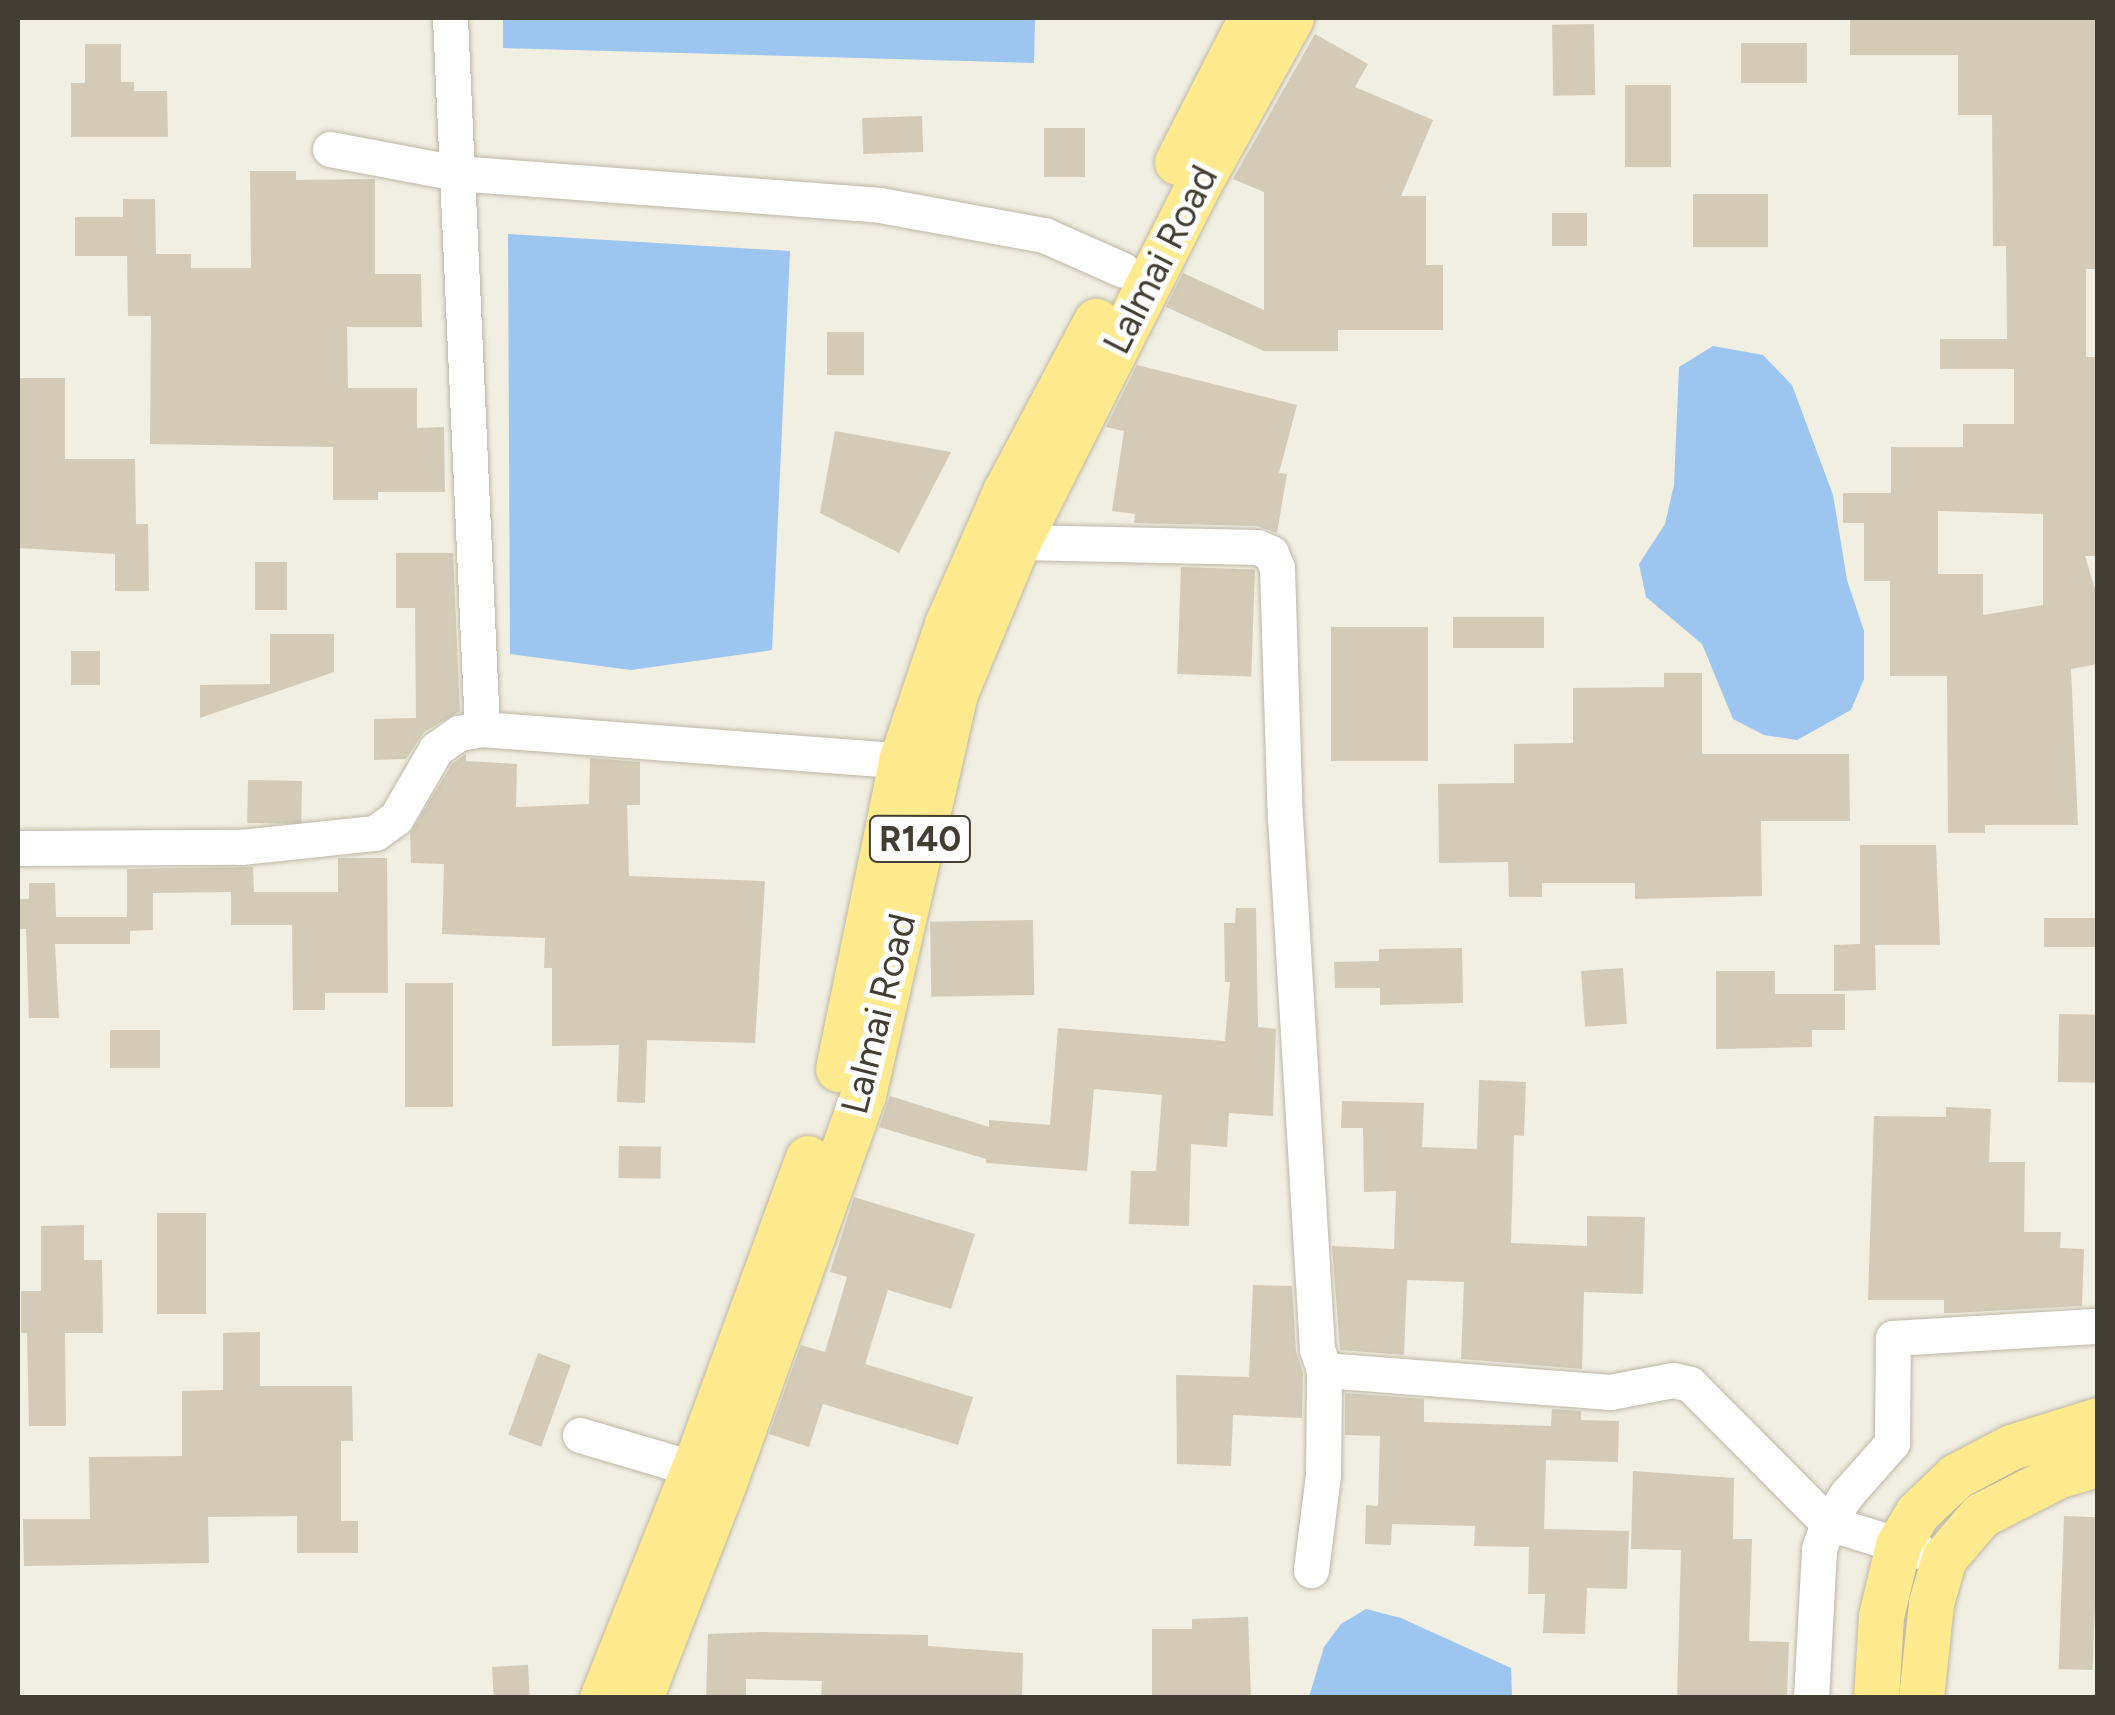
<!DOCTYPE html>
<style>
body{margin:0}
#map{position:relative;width:2115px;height:1715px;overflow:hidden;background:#f1eee2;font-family:Figtree,sans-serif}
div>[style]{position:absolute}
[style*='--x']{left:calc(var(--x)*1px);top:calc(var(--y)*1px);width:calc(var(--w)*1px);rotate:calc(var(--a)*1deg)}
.water>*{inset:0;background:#9cc5f0}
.building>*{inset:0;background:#d3cbb7;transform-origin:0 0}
.roads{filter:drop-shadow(0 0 2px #bcb7a5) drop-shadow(0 0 2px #bcb7a5)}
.minor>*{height:35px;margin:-17.5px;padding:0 17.5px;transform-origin:17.5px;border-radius:17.5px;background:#fff}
.major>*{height:45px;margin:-22.5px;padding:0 22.5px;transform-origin:22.5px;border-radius:22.5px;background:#ffea8e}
span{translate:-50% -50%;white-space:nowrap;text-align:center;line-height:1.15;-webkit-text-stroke:10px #fff;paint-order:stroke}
.shield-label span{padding:2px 8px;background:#fff;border:2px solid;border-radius:8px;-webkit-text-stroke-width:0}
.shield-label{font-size:35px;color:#433e33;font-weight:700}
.street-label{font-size:38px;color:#433e33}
.frame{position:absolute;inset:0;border:20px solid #433e33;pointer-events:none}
</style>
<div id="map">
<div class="water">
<i style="clip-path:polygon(503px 18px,1035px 18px,1034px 63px,503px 48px)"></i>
<i style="clip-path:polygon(508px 234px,790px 251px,772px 650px,631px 670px,510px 654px)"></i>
<i style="clip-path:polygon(1713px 346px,1763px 355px,1792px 385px,1833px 495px,1847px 580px,1864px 631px,1864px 679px,1851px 710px,1797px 740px,1764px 735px,1733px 719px,1702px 644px,1646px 597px,1639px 564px,1665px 524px,1674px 485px,1679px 367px)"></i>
<i style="clip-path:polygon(1366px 1609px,1401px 1618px,1511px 1668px,1512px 1697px,1309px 1697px,1324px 1647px,1341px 1624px)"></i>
</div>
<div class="building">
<i style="clip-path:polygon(evenodd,1850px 18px,2098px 18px,2098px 269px,2086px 269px,2086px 357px,2098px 357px,2098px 556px,2085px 556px,2098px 599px,2098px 664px,2071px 669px,2078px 825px,1985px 825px,1985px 833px,1948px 833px,1947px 676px,1890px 676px,1890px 581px,1864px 581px,1864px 523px,1843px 523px,1843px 493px,1891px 493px,1891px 447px,1963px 447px,1963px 424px,2014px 424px,2014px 369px,1940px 369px,1940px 339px,2007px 339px,2006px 246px,1993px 246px,1992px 115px,1958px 115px,1958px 55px,1850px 55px,1850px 18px,1938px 511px,2043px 514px,2043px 605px,1983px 615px,1983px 574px,1938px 574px,1938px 511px)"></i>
<i style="left:1594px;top:24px;width:71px;height:42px;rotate:89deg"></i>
<i style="clip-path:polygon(1315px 34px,1368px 64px,1355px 87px,1433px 120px,1401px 196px,1426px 196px,1426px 265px,1443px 265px,1443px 330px,1338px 330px,1338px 351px,1264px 351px,1166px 307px,1183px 273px,1264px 310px,1264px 192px,1233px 179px)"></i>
<i style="left:1741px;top:43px;width:66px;height:40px"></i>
<i style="clip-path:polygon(85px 44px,121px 44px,121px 82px,134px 82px,134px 91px,167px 91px,168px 137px,71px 137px,71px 83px,85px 83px)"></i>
<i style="left:1625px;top:85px;width:46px;height:82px"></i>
<i style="left:922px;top:116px;width:36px;height:60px;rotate:88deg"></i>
<i style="left:1044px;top:128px;width:41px;height:49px"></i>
<i style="clip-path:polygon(250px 171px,296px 171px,296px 180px,375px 179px,375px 274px,421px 274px,422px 327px,347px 327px,348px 388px,417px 388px,417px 428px,444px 427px,445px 492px,378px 492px,378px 500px,333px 500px,333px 447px,150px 444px,151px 316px,128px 316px,127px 256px,75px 256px,75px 217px,123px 217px,123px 199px,155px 199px,156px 254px,191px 254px,191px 268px,251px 268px)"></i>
<i style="left:1693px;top:194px;width:75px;height:53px"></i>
<i style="left:1552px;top:213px;width:35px;height:33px"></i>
<i style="left:827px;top:332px;width:37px;height:43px"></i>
<i style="clip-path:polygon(1137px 365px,1297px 405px,1279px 473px,1287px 474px,1277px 533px,1257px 526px,1134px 523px,1135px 514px,1112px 511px,1124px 431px,1106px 427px)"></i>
<i style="clip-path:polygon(18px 378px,65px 378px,65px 459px,135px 459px,136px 524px,148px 524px,149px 591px,115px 591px,115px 554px,18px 548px)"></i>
<i style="clip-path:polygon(835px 431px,951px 452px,899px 553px,820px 513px)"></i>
<i style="clip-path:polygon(396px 553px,453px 553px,460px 711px,424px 732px,406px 759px,374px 760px,374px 719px,416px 718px,415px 608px,396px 608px)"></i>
<i style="left:255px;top:562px;width:32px;height:48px"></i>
<i style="left:1181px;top:567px;width:74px;height:107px;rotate:2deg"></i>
<i style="left:1544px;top:617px;width:31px;height:91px;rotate:90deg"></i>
<i style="left:1331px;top:627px;width:97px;height:134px"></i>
<i style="clip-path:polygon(270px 634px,334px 634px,334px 672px,200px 718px,200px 685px,270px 684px)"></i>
<i style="left:100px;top:651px;width:34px;height:29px;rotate:90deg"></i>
<i style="clip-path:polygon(1664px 673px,1702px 673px,1702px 754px,1849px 754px,1850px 821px,1761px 821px,1762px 896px,1635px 899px,1635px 883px,1542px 883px,1542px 897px,1509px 897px,1508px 862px,1439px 863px,1438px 784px,1514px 783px,1514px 744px,1573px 743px,1573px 688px,1664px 687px)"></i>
<i style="clip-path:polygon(466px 754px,466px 761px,517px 764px,516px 807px,589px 804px,590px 758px,640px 762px,640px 805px,627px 805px,629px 876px,765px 881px,755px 1043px,647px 1040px,645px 1103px,617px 1102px,619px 1045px,552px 1046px,552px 968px,544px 968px,545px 938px,442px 934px,444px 864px,411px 863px,410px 833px,452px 764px)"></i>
<i style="left:248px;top:780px;width:54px;height:43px;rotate:1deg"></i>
<i style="clip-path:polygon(1860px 845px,1936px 845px,1940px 945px,1875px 945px,1876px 990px,1834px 991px,1834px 945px,1860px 944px)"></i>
<i style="clip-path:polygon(338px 858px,387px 858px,388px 993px,325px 993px,325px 1010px,293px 1010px,292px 925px,231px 925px,231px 892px,153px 893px,153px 930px,130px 931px,130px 944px,55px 944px,59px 1018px,29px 1018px,26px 929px,18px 929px,18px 899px,29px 899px,29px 883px,55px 883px,56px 917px,127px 917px,127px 869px,253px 867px,254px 892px,338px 892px)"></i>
<i style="clip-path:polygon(1236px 908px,1256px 908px,1258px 1027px,1276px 1029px,1273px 1116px,1229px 1113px,1227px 1147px,1191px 1144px,1189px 1226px,1129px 1224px,1131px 1171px,1156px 1171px,1162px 1095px,1094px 1089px,1087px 1171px,986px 1163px,986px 1159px,879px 1127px,890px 1096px,989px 1127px,989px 1120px,1050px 1125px,1058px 1028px,1225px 1041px,1230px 982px,1225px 982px,1224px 923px,1235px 923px)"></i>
<i style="left:2098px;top:918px;width:29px;height:54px;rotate:90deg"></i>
<i style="left:1033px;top:920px;width:75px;height:103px;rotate:89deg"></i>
<i style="clip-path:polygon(1462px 948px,1463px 1003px,1380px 1005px,1380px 988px,1335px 988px,1334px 962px,1379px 961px,1379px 949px)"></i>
<i style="left:1623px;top:968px;width:56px;height:42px;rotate:86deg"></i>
<i style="clip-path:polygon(1716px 971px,1775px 971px,1775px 994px,1845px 994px,1845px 1030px,1812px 1030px,1812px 1047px,1716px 1049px)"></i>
<i style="left:453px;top:983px;width:124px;height:48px;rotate:90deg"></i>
<i style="left:2059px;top:1014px;width:39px;height:68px;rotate:1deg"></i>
<i style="left:110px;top:1030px;width:50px;height:38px"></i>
<i style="clip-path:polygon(1479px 1080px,1526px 1082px,1524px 1136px,1514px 1135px,1511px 1243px,1587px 1246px,1587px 1216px,1645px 1217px,1643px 1294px,1584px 1292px,1582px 1369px,1461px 1359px,1464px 1282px,1407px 1280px,1404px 1355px,1340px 1350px,1332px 1246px,1394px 1249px,1396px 1191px,1364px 1192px,1363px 1128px,1341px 1128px,1342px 1101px,1424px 1103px,1422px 1147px,1477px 1149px)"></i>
<i style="clip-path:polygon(1946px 1107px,1991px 1109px,1989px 1162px,2025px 1162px,2024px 1232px,2061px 1232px,2060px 1248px,2084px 1249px,2082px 1306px,1953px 1313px,1944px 1313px,1944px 1300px,1868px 1300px,1874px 1116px,1946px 1117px)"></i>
<i style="left:619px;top:1146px;width:42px;height:32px;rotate:1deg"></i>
<i style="clip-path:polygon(854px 1197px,975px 1234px,951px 1309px,888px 1290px,865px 1364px,973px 1397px,958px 1445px,823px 1404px,809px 1447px,769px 1434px,801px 1345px,825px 1352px,847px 1277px,830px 1272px)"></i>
<i style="left:157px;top:1213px;width:49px;height:101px"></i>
<i style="clip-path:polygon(84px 1225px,84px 1260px,102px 1260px,103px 1333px,65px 1333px,66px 1426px,29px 1426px,27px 1333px,21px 1333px,21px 1291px,41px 1291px,41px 1226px)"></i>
<i style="clip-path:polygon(1253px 1285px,1292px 1286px,1296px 1351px,1303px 1373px,1302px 1418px,1233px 1415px,1231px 1466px,1177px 1464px,1176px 1375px,1249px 1377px)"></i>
<i style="clip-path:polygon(260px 1332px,260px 1386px,352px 1386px,353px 1441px,341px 1441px,341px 1521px,358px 1521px,358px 1553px,297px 1553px,297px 1516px,208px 1517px,209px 1563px,24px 1566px,23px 1519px,90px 1519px,89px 1457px,182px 1456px,182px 1391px,223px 1390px,223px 1333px)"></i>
<i style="left:538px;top:1353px;width:35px;height:87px;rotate:20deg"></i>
<i style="clip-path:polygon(1345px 1393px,1424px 1399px,1424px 1422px,1551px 1426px,1552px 1409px,1581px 1411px,1581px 1420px,1619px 1421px,1618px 1462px,1546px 1460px,1544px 1529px,1629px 1531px,1627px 1589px,1587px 1588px,1585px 1634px,1543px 1633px,1545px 1594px,1528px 1594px,1529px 1547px,1474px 1546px,1475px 1526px,1392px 1524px,1391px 1545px,1365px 1544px,1366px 1505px,1378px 1506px,1380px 1436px,1345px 1435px)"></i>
<i style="clip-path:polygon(1633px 1471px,1734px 1478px,1733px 1539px,1752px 1539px,1749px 1641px,1789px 1642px,1787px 1698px,1677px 1698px,1681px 1550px,1631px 1549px)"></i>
<i style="left:2064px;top:1516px;width:34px;height:153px;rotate:2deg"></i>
<i style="clip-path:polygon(1248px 1617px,1251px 1698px,1152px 1698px,1152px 1629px,1192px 1629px,1192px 1619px)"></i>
<i style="clip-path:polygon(761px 1632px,928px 1635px,928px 1646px,1023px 1653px,1022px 1698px,821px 1696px,822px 1681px,746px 1679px,746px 1698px,706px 1698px,708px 1634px)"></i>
<i style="left:528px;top:1665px;width:33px;height:36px;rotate:87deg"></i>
</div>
<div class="roads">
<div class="minor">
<i style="--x:450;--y:18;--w:712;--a:87.42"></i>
<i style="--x:330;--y:149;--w:129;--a:10.7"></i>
<i style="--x:457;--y:173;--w:424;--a:4.3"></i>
<i style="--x:880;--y:205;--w:167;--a:10.4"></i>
<i style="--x:1044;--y:235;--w:86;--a:23.9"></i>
<i style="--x:1018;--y:542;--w:239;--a:1.2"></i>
<i style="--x:1257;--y:547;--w:15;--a:23"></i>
<i style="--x:1271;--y:553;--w:16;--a:68"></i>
<i style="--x:1277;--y:568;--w:250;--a:88.2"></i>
<i style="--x:1285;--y:818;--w:532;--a:86.55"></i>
<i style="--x:1317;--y:1349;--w:22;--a:72"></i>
<i style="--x:1324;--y:1370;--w:105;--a:90.5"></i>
<i style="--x:1323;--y:1475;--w:96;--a:97.2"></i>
<i style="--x:18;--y:848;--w:223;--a:-0.3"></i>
<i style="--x:241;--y:847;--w:135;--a:-6"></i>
<i style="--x:375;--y:833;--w:26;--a:-36"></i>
<i style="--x:396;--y:818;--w:80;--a:-59.9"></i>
<i style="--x:436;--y:749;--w:28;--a:-35"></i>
<i style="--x:459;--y:733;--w:23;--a:-10"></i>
<i style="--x:482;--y:729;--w:443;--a:4.3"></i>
<i style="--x:1324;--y:1370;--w:287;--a:4.4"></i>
<i style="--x:1610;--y:1392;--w:64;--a:-10.8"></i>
<i style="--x:1673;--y:1380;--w:17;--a:13"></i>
<i style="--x:1690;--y:1384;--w:196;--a:45.2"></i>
<i style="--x:1828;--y:1523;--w:95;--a:17.1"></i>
<i style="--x:580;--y:1435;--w:144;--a:16.5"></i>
<i style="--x:1811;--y:1698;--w:149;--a:-86.9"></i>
<i style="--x:1819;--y:1549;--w:28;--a:-71"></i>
<i style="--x:1828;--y:1523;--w:35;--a:-57"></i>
<i style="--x:1847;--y:1494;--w:68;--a:-48.6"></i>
<i style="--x:1892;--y:1443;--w:105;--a:-89.5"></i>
<i style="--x:1893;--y:1338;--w:205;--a:-3.4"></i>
</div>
<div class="major">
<i style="--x:1177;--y:162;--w:162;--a:-62.8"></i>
<i style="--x:838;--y:1069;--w:318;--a:-78.4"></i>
<i style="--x:902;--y:758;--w:141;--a:-71.4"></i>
<i style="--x:947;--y:624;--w:144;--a:-66.3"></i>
<i style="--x:1005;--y:492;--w:194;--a:-62"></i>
<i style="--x:602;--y:1698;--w:250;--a:-68.2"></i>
<i style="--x:695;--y:1466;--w:328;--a:-69.9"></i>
<i style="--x:640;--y:1698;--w:234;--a:-68.7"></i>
<i style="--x:725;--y:1480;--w:409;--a:-70.3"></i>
<i style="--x:863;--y:1095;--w:412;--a:-77.1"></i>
<i style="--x:955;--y:693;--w:164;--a:-67.4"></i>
<i style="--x:1018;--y:542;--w:393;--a:-63.2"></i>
<i style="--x:1195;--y:191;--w:198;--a:-61"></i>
<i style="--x:1876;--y:1698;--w:82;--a:-86.5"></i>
<i style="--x:1881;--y:1616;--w:73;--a:-76.5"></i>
<i style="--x:1898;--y:1545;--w:37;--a:-59"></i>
<i style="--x:1917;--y:1513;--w:54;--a:-43.5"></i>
<i style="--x:1956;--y:1476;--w:62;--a:-27.8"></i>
<i style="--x:2011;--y:1447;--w:91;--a:-17.2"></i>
<i style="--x:1921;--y:1698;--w:96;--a:-84"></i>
<i style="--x:1931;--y:1603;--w:47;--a:-73.9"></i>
<i style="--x:1944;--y:1558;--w:57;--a:-49.3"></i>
<i style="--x:1981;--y:1515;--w:88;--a:-27.1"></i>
<i style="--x:2059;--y:1475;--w:41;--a:-15.8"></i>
</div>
</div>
<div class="shield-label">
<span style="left:920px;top:839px">R140</span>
</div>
<div class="street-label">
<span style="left:1161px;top:260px;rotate:-63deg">Lalmai Road</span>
<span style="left:879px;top:1014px;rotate:-76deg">Lalmai Road</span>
</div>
<div class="frame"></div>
</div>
